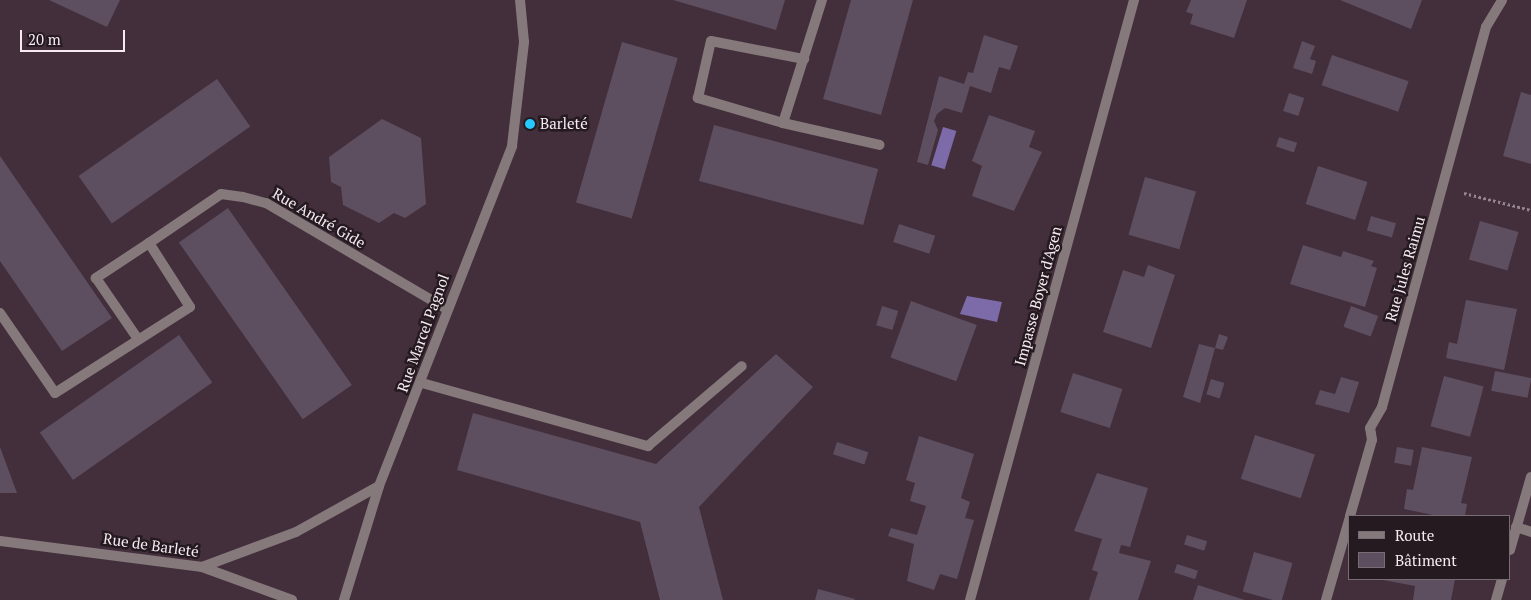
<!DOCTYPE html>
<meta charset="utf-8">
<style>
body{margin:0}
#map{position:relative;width:1531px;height:600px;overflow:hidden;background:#432f3b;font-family:"PT Serif",serif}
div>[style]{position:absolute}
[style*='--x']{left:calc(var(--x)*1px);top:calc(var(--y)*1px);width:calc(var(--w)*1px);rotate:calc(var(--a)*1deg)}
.water>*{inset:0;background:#7c6ba8;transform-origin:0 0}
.building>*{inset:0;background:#5d4e60;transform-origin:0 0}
.path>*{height:3px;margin-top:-1.5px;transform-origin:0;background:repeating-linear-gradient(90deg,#95858e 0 2.5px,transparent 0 5px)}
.lane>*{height:10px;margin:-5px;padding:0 5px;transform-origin:5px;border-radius:5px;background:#86797b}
.street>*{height:10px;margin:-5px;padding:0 5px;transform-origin:5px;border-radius:5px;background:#86797b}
.dots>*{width:14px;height:14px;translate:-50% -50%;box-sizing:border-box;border:2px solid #241a20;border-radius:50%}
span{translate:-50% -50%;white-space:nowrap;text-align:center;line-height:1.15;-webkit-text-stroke:5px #241a20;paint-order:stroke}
.poi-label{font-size:15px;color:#f7eaf1}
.left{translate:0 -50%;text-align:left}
.street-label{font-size:15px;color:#f7eaf1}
.legend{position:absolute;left:1348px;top:515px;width:162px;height:65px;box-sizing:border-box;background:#241a20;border:1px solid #786d74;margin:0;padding:6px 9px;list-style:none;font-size:15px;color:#f7eaf1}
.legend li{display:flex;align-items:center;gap:10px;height:25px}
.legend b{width:25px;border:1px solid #786d74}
.scale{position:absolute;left:20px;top:30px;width:105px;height:22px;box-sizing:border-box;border:2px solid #f7eaf1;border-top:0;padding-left:6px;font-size:15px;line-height:18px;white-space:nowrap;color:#f7eaf1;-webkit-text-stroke:4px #241a20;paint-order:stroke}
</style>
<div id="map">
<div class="water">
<i style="left:943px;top:127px;width:14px;height:40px;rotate:17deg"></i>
<i style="clip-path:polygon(967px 296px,1002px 302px,997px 322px,960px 314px)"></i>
</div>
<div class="building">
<i style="clip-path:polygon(49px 0,120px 0,107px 27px)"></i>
<i style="clip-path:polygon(673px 0,785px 0,776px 30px)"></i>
<i style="clip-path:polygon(851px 0,913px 0,881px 115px,823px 99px)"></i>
<i style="clip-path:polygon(1191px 0,1247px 0,1234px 38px,1190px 24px,1193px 14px,1186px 12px)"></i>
<i style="clip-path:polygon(1340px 0,1422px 0,1411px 29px)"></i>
<i style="clip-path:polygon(984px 35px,1018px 46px,1010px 70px,999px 67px,991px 93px,970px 86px,962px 113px,945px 108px,937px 114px,934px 121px,938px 130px,928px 165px,917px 162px,939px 76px,964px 84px,968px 72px,973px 73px)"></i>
<i style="clip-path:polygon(1302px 41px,1315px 46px,1310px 59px,1316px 61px,1312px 74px,1293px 68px)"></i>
<i style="left:622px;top:42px;width:58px;height:167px;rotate:16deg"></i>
<i style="left:1332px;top:55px;width:81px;height:32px;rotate:19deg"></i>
<i style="left:217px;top:79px;width:58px;height:169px;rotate:55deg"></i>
<i style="clip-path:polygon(1521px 92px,1531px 95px,1531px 164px,1503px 156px)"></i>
<i style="left:1289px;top:93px;width:16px;height:19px;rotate:18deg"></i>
<i style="clip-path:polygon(989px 115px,1035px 131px,1029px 147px,1042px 152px,1014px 211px,972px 196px,982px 166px,972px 161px)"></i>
<i style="clip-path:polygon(382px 119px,421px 138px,426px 204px,405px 218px,394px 213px,379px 223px,343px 205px,341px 187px,331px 182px,329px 157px)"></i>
<i style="left:714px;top:125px;width:170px;height:58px;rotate:15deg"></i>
<i style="left:1279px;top:137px;width:19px;height:10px;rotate:18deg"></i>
<i style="clip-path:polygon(0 156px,112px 318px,62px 351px,0 261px)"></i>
<i style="left:1318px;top:166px;width:52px;height:40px;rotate:18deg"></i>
<i style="left:1145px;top:177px;width:53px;height:60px;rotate:16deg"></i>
<i style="left:228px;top:208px;width:216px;height:60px;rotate:55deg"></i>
<i style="left:1371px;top:216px;width:26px;height:15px;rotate:16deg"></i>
<i style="left:1480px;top:221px;width:40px;height:40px;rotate:16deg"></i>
<i style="left:899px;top:224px;width:38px;height:19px;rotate:18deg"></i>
<i style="clip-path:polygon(1303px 245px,1341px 257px,1343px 251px,1374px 261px,1371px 266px,1377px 268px,1365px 307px,1290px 284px)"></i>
<i style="clip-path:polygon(1148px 265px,1175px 275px,1151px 348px,1103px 332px,1123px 270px,1144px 277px)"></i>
<i style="clip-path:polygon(1466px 300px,1517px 309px,1504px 370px,1446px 358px,1449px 342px,1457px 344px)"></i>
<i style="left:911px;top:301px;width:70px;height:60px;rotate:20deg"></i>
<i style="left:882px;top:306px;width:17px;height:20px;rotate:17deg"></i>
<i style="left:1351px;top:306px;width:29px;height:22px;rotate:20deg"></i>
<i style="clip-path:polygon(1219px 334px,1228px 337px,1223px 350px,1215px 348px,1200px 403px,1183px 397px,1199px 344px,1215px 348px)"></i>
<i style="left:179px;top:335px;width:58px;height:170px;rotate:55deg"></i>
<i style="clip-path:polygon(776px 354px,813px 387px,699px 507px,723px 600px,660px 600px,640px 522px,457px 470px,473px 413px,656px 464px)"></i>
<i style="left:1495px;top:371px;width:37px;height:20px;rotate:11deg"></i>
<i style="left:1073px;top:373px;width:52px;height:41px;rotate:18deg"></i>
<i style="left:1444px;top:376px;width:41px;height:52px;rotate:15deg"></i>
<i style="clip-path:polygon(1341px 377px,1359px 382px,1349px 413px,1315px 404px,1320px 390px,1335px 394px)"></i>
<i style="left:1211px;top:379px;width:14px;height:16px;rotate:17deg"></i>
<i style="left:1255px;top:435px;width:63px;height:46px;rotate:18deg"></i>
<i style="clip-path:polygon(919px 436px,974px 454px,961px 498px,970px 502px,965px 518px,974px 520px,957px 579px,940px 574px,934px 590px,907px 581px,914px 544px,888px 536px,891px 528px,917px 535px,926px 506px,910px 501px,915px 483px,906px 480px)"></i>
<i style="left:837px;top:442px;width:33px;height:13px;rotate:18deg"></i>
<i style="left:1397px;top:447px;width:17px;height:16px;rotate:10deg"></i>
<i style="clip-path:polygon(1422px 447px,1472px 457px,1461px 503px,1467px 504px,1465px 516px,1438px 516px,1404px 509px,1407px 489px,1413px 490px)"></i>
<i style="clip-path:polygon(0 448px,0 447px,17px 493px,0 493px)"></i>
<i style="clip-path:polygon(1097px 473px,1148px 488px,1130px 547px,1121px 545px,1119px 553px,1151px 561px,1138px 600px,1089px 600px,1098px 572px,1092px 570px,1102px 539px,1074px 531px)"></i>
<i style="left:1187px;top:535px;width:21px;height:10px;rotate:17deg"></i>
<i style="left:1254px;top:552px;width:40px;height:41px;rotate:16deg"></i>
<i style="left:1177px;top:564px;width:22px;height:9px;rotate:18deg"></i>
<i style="clip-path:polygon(1455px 579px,1451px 600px,1413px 600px,1415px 586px,1383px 580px)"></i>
<i style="clip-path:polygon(1198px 585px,1245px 600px,1193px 600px)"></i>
<i style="clip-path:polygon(818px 589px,855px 599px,854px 600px,815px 600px)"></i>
</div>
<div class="path">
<i style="--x:1464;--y:193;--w:69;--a:14.2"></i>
</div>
<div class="lane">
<i style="--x:822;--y:0;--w:129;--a:107.6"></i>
<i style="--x:783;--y:123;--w:99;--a:12.8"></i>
<i style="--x:783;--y:123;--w:89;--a:-163.6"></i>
<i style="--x:698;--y:98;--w:58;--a:-77.2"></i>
<i style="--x:711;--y:41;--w:95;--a:11"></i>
<i style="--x:0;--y:313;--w:97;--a:55.5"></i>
<i style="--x:55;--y:393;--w:160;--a:-32.5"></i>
<i style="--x:190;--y:307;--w:76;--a:-122.6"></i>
<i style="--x:149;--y:243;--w:64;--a:146.6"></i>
<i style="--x:96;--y:278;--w:74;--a:55.5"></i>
<i style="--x:422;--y:383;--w:235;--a:15.6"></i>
<i style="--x:648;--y:446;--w:123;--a:-40.4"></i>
</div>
<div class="street">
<i style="--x:149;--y:243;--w:87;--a:-34.2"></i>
<i style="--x:221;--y:194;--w:22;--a:8"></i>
<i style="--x:243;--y:197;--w:24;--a:15"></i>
<i style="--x:266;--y:203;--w:210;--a:30.4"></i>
<i style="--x:1350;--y:516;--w:79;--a:-73.9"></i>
<i style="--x:1372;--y:440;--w:12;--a:-99"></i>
<i style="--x:1370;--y:428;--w:24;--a:-60"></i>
<i style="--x:1382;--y:407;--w:394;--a:-74.7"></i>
<i style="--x:1486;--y:27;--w:31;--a:-59"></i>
<i style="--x:1516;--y:527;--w:16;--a:18"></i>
<i style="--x:0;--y:541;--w:204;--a:7.3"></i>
<i style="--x:202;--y:567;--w:96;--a:20.1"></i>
<i style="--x:1510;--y:550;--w:76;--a:-74"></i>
<i style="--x:202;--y:567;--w:100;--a:-20.4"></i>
<i style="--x:296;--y:532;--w:95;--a:-29"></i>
<i style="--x:379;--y:486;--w:365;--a:-68.6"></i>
<i style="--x:512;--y:146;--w:105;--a:-83.4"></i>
<i style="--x:524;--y:42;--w:42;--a:-95.4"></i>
<i style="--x:344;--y:600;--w:119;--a:-72.9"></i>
<i style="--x:970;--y:600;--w:622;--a:-74.71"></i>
<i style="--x:1326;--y:600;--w:86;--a:-73.9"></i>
<i style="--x:1496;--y:600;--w:22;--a:-74"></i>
</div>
<div class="dots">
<i style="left:530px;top:124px;background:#25c9fe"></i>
</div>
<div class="poi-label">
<span class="left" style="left:540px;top:124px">Barleté</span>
</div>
<div class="street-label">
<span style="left:319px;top:218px;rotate:30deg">Rue André Gide</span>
<span style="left:1405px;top:269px;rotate:-74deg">Rue Jules Raimu</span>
<span style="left:1038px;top:296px;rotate:-75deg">Impasse Boyer d'Agen</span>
<span style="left:423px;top:333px;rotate:-70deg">Rue Marcel Pagnol</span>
<span style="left:151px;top:545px;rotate:8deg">Rue de Barleté</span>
</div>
<ul class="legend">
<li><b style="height:6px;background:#86797b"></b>Route</li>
<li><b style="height:14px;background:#5d4e60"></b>Bâtiment</li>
</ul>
<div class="scale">20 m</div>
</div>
